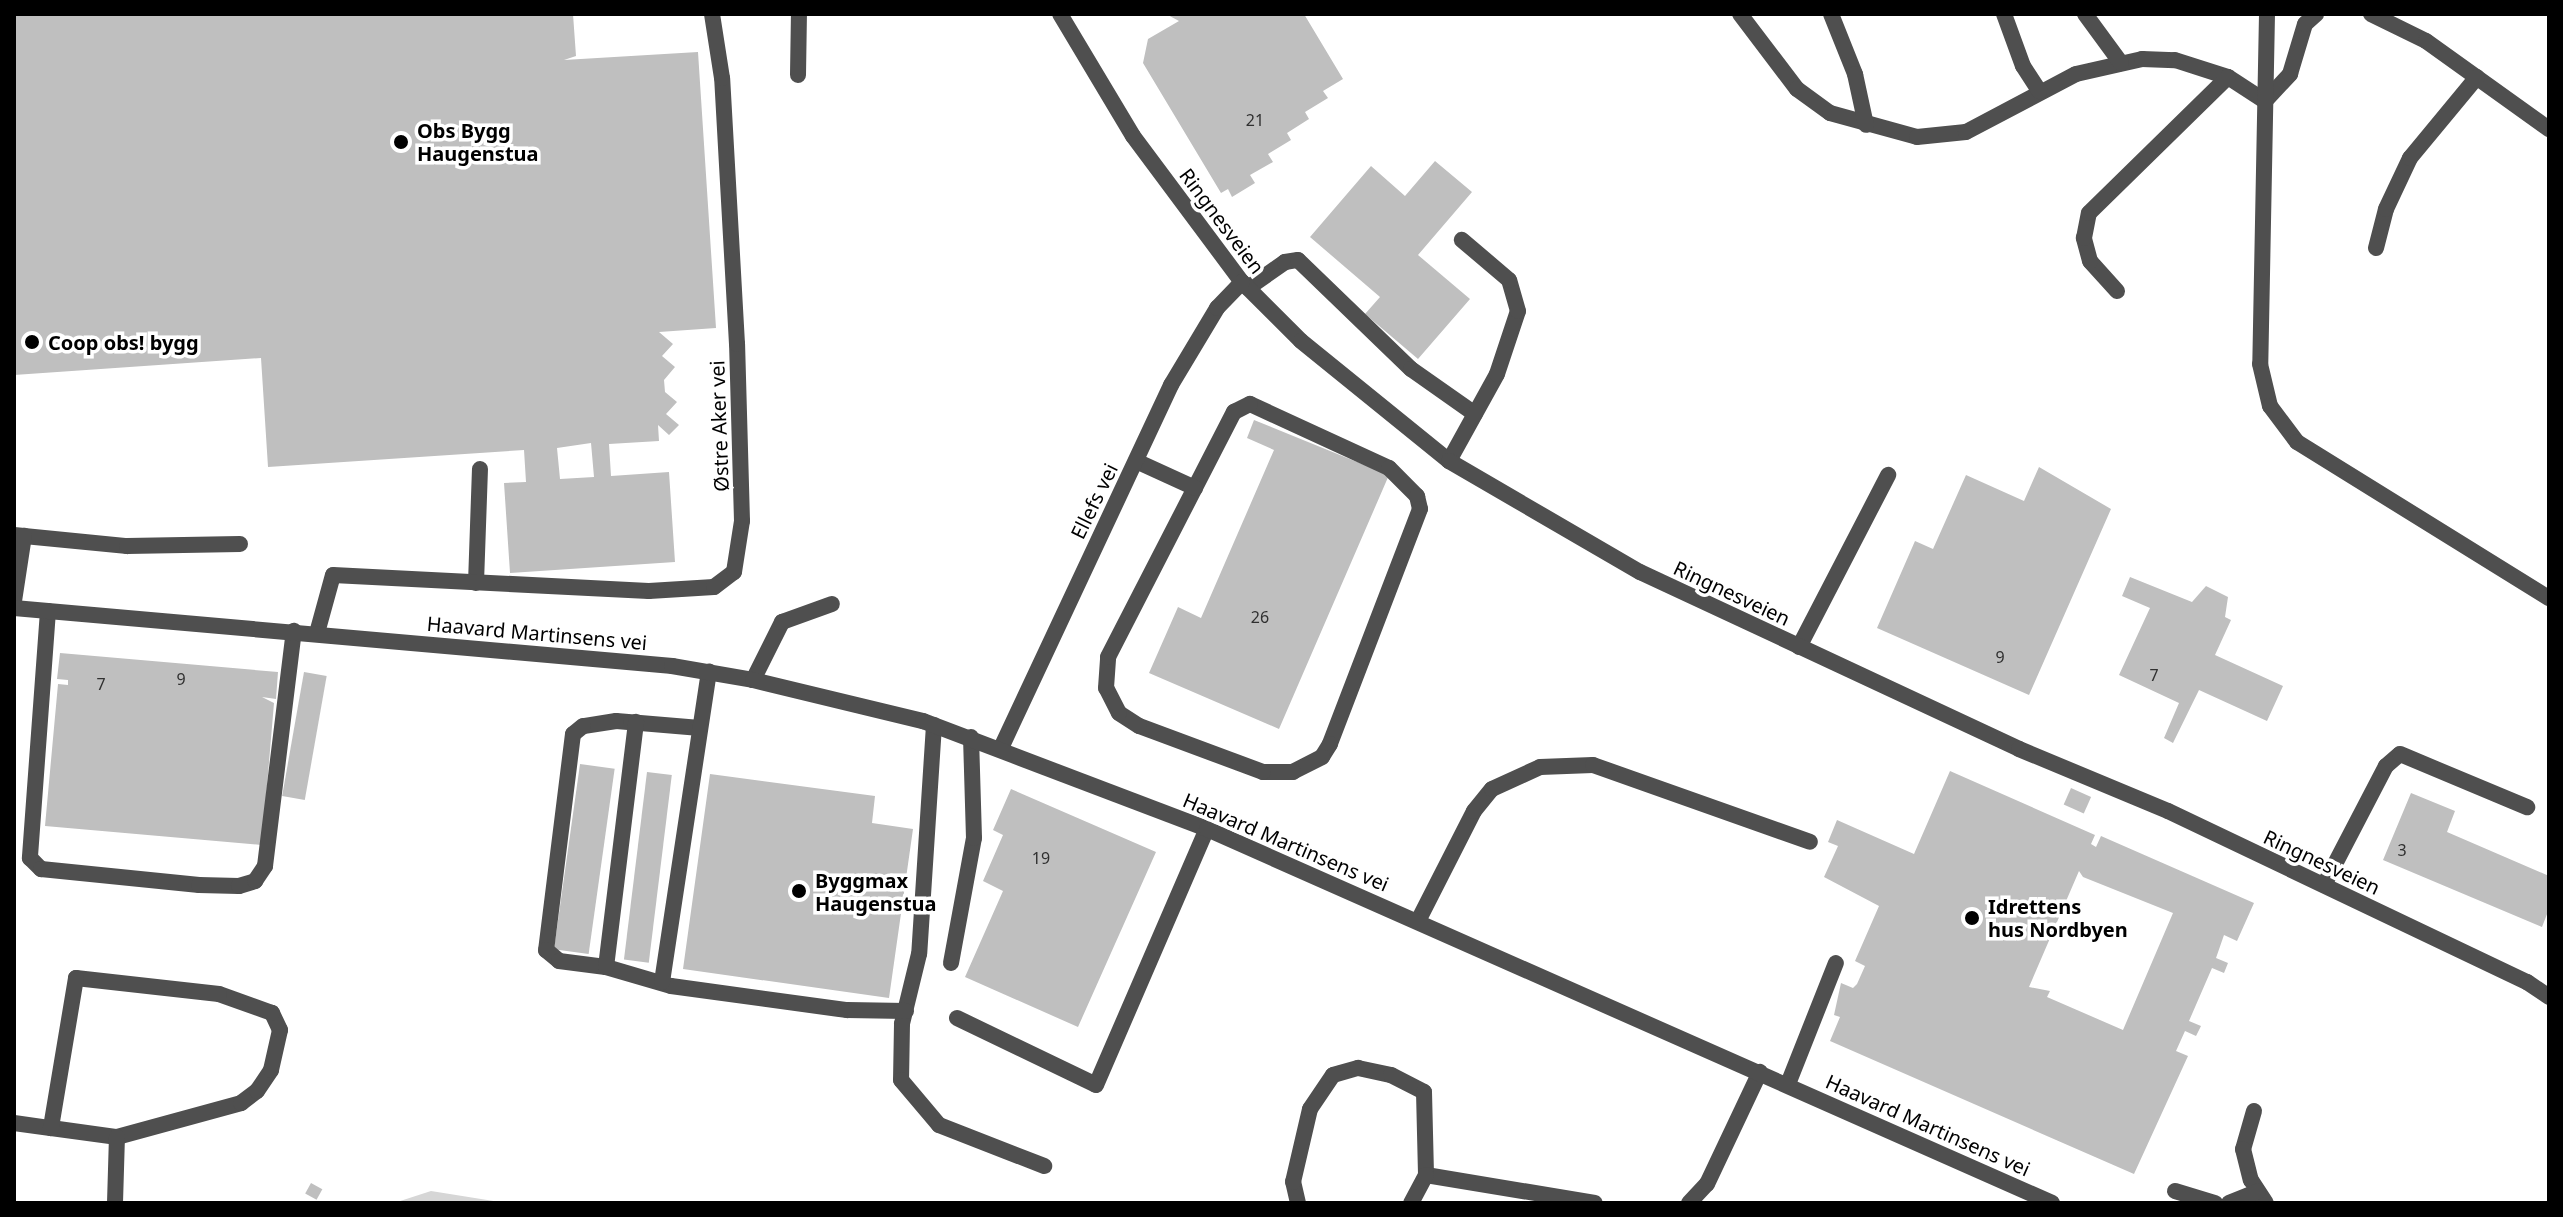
<!DOCTYPE html>
<meta charset="utf-8">
<style>
body{margin:0}
#map{position:relative;width:2563px;height:1217px;overflow:hidden;background:#fff;font-family:"Noto Sans",sans-serif}
div>[style]{position:absolute}
[style*='--x']{left:calc(var(--x)*1px);top:calc(var(--y)*1px);width:calc(var(--w)*1px);rotate:calc(var(--a)*1deg)}
.green>*{inset:0;background:#d6d6d6}
.building>*{inset:0;background:#bfbfbf;transform-origin:0 0}
.service>*{height:16px;margin:-8px;padding:0 8px;transform-origin:8px;border-radius:8px;background:#4f4f4f}
.minor>*{height:16px;margin:-8px;padding:0 8px;transform-origin:8px;border-radius:8px;background:#4f4f4f}
.tertiary>*{height:16px;margin:-8px;padding:0 8px;transform-origin:8px;border-radius:8px;background:#4f4f4f}
.dots>*{width:22px;height:22px;translate:-50% -50%;box-sizing:border-box;border:4px solid #fff;border-radius:50%}
span{translate:-50% -50%;white-space:nowrap;text-align:center;line-height:1.15;-webkit-text-stroke:7px #fff;paint-order:stroke}
.number-label{font-size:16px;color:#303030}
.number-label span{-webkit-text-stroke-width:0}
.poi-label{font-size:20px;color:#000;font-weight:700}
.left{translate:0 -50%;text-align:left}
.street-label{font-size:20px;color:#000}
.frame{position:absolute;inset:0;border:16px solid #000;pointer-events:none}
</style>
<div id="map">
<div class="green">
<i style="clip-path:polygon(431px 1191px,506px 1203px,394px 1203px)"></i>
</div>
<div class="building">
<i style="clip-path:polygon(evenodd,14px 14px,573px 14px,576px 56px,564px 60px,698px 52px,716px 328px,659px 332px,673px 344px,662px 356px,675px 367px,664px 380px,665px 392px,677px 402px,666px 414px,679px 425px,669px 435px,658px 425px,659px 441px,609px 444px,611px 476px,669px 472px,675px 562px,510px 573px,504px 483px,526px 482px,524px 450px,268px 467px,261px 358px,14px 375px,14px 14px,591px 443px,594px 477px,560px 479px,557px 448px,591px 443px)"></i>
<i style="clip-path:polygon(1166px 14px,1304px 14px,1343px 79px,1323px 91px,1328px 98px,1305px 112px,1309px 119px,1287px 133px,1291px 140px,1268px 154px,1273px 162px,1250px 175px,1255px 183px,1232px 197px,1228px 189px,1221px 193px,1143px 63px,1148px 39px,1179px 21px)"></i>
<i style="clip-path:polygon(1435px 161px,1472px 192px,1418px 255px,1470px 299px,1418px 359px,1365px 314px,1380px 297px,1310px 237px,1371px 166px,1405px 196px)"></i>
<i style="clip-path:polygon(1254px 420px,1389px 475px,1279px 729px,1149px 673px,1178px 607px,1201px 618px,1274px 450px,1247px 438px)"></i>
<i style="clip-path:polygon(2039px 467px,2111px 509px,2029px 695px,1877px 628px,1915px 541px,1933px 549px,1966px 475px,2024px 501px)"></i>
<i style="clip-path:polygon(2130px 577px,2192px 602px,2206px 586px,2228px 597px,2225px 617px,2231px 620px,2215px 655px,2283px 686px,2267px 721px,2199px 690px,2173px 743px,2164px 738px,2179px 703px,2119px 675px,2150px 608px,2122px 596px)"></i>
<i style="clip-path:polygon(60px 653px,278px 672px,276px 699px,262px 697px,274px 703px,262px 845px,45px 826px,58px 684px,68px 685px,68px 680px,57px 679px)"></i>
<i style="left:304px;top:672px;width:23px;height:126px;rotate:10deg"></i>
<i style="left:580px;top:764px;width:35px;height:187px;rotate:8deg"></i>
<i style="clip-path:polygon(evenodd,1950px 771px,2095px 835px,2091px 844px,2096px 847px,2101px 836px,2254px 903px,2237px 941px,2224px 935px,2216px 958px,2228px 963px,2224px 973px,2212px 968px,2189px 1021px,2201px 1026px,2196px 1036px,2185px 1031px,2176px 1051px,2188px 1056px,2134px 1174px,1830px 1041px,1840px 1017px,1834px 1015px,1841px 983px,1853px 988px,1857px 984px,1865px 966px,1855px 961px,1879px 906px,1824px 877px,1838px 846px,1828px 842px,1837px 820px,1914px 854px,1950px 771px,2079px 871px,2083px 877px,2173px 913px,2123px 1030px,2047px 997px,2050px 991px,2029px 987px,2079px 871px)"></i>
<i style="left:647px;top:772px;width:25px;height:189px;rotate:7deg"></i>
<i style="clip-path:polygon(710px 774px,875px 796px,872px 823px,913px 829px,889px 998px,683px 969px)"></i>
<i style="left:2071px;top:788px;width:22px;height:18px;rotate:24deg"></i>
<i style="clip-path:polygon(1011px 789px,1156px 852px,1078px 1027px,965px 977px,1003px 891px,983px 881px,1003px 835px,993px 830px)"></i>
<i style="clip-path:polygon(2411px 793px,2455px 811px,2447px 832px,2549px 876px,2549px 909px,2542px 927px,2383px 860px)"></i>
<i style="left:311px;top:1183px;width:13px;height:12px;rotate:29deg"></i>
</div>
<div class="service">
<i style="--x:1740;--y:14;--w:94;--a:52.8"></i>
<i style="--x:1797;--y:89;--w:41;--a:36"></i>
<i style="--x:1830;--y:113;--w:90;--a:15.4"></i>
<i style="--x:1917;--y:137;--w:49;--a:-5.8"></i>
<i style="--x:1966;--y:132;--w:124;--a:-27.8"></i>
<i style="--x:2076;--y:74;--w:68;--a:-12.8"></i>
<i style="--x:2142;--y:59;--w:33;--a:2"></i>
<i style="--x:2175;--y:60;--w:56;--a:17.8"></i>
<i style="--x:2228;--y:77;--w:44;--a:33"></i>
<i style="--x:2265;--y:101;--w:37;--a:-47"></i>
<i style="--x:2290;--y:74;--w:52;--a:-73.3"></i>
<i style="--x:2305;--y:24;--w:15;--a:-42"></i>
<i style="--x:1831;--y:14;--w:65;--a:68.2"></i>
<i style="--x:1855;--y:74;--w:52;--a:77.8"></i>
<i style="--x:2004;--y:14;--w:55;--a:69.9"></i>
<i style="--x:2023;--y:66;--w:30;--a:57"></i>
<i style="--x:2085;--y:14;--w:61;--a:53.7"></i>
<i style="--x:2267;--y:14;--w:350;--a:91.1"></i>
<i style="--x:2260;--y:364;--w:43;--a:76.6"></i>
<i style="--x:2270;--y:406;--w:45;--a:53.1"></i>
<i style="--x:2297;--y:442;--w:296;--a:31.8"></i>
<i style="--x:2371;--y:14;--w:61;--a:26.1"></i>
<i style="--x:2426;--y:41;--w:151;--a:35.6"></i>
<i style="--x:798;--y:75;--w:61;--a:-89.1"></i>
<i style="--x:2376;--y:248;--w:40;--a:-75.6"></i>
<i style="--x:2386;--y:209;--w:56;--a:-64.8"></i>
<i style="--x:2410;--y:158;--w:105;--a:-50.4"></i>
<i style="--x:1248;--y:288;--w:45;--a:-35.1"></i>
<i style="--x:1285;--y:262;--w:13;--a:-9"></i>
<i style="--x:1298;--y:260;--w:157;--a:44"></i>
<i style="--x:1411;--y:369;--w:78;--a:35.1"></i>
<i style="--x:2117;--y:291;--w:40;--a:-132"></i>
<i style="--x:2090;--y:261;--w:24;--a:-105"></i>
<i style="--x:2084;--y:238;--w:25;--a:-79"></i>
<i style="--x:2089;--y:213;--w:194;--a:-44.4"></i>
<i style="--x:1250;--y:404;--w:153;--a:24.7"></i>
<i style="--x:1389;--y:468;--w:40;--a:45"></i>
<i style="--x:1417;--y:496;--w:13;--a:77"></i>
<i style="--x:1420;--y:509;--w:252;--a:111"></i>
<i style="--x:1330;--y:744;--w:15;--a:122"></i>
<i style="--x:1322;--y:757;--w:33;--a:153"></i>
<i style="--x:1293;--y:772;--w:30;--a:180"></i>
<i style="--x:1263;--y:772;--w:132;--a:-159.6"></i>
<i style="--x:1139;--y:726;--w:24;--a:-147"></i>
<i style="--x:1119;--y:713;--w:28;--a:-117"></i>
<i style="--x:1106;--y:688;--w:31;--a:-86"></i>
<i style="--x:1108;--y:657;--w:276;--a:-62.8"></i>
<i style="--x:1234;--y:412;--w:18;--a:-27"></i>
<i style="--x:1136;--y:461;--w:65;--a:24.6"></i>
<i style="--x:1449;--y:461;--w:99;--a:-61.1"></i>
<i style="--x:1497;--y:374;--w:66;--a:-71.6"></i>
<i style="--x:1518;--y:311;--w:32;--a:-106"></i>
<i style="--x:1509;--y:280;--w:62;--a:-139.6"></i>
<i style="--x:14;--y:535;--w:114;--a:5.6"></i>
<i style="--x:127;--y:546;--w:113;--a:-1"></i>
<i style="--x:476;--y:583;--w:114;--a:-88"></i>
<i style="--x:14;--y:601;--w:66;--a:-81.3"></i>
<i style="--x:48;--y:611;--w:248;--a:94.2"></i>
<i style="--x:30;--y:858;--w:16;--a:45"></i>
<i style="--x:41;--y:869;--w:159;--a:5.8"></i>
<i style="--x:199;--y:885;--w:40;--a:1.4"></i>
<i style="--x:239;--y:886;--w:17;--a:-17"></i>
<i style="--x:255;--y:881;--w:18;--a:-56"></i>
<i style="--x:265;--y:866;--w:237;--a:-83"></i>
<i style="--x:317;--y:633;--w:60;--a:-74.6"></i>
<i style="--x:333;--y:575;--w:316;--a:2.9"></i>
<i style="--x:649;--y:591;--w:65;--a:-3.5"></i>
<i style="--x:714;--y:587;--w:25;--a:-37"></i>
<i style="--x:734;--y:572;--w:52;--a:-81.1"></i>
<i style="--x:742;--y:521;--w:177;--a:-91.6"></i>
<i style="--x:737;--y:344;--w:266;--a:-93.2"></i>
<i style="--x:722;--y:78;--w:65;--a:-98.9"></i>
<i style="--x:1799;--y:647;--w:194;--a:-62.6"></i>
<i style="--x:753;--y:680;--w:65;--a:-63.4"></i>
<i style="--x:782;--y:622;--w:53;--a:-19.8"></i>
<i style="--x:934;--y:725;--w:229;--a:93.7"></i>
<i style="--x:919;--y:954;--w:72;--a:103.7"></i>
<i style="--x:902;--y:1024;--w:56;--a:91"></i>
<i style="--x:901;--y:1080;--w:59;--a:49.8"></i>
<i style="--x:939;--y:1125;--w:113;--a:21.3"></i>
<i style="--x:700;--y:728;--w:84;--a:-175.2"></i>
<i style="--x:616;--y:721;--w:33;--a:171"></i>
<i style="--x:583;--y:726;--w:13;--a:141"></i>
<i style="--x:573;--y:734;--w:218;--a:97.1"></i>
<i style="--x:546;--y:950;--w:17;--a:40"></i>
<i style="--x:559;--y:961;--w:47;--a:7.3"></i>
<i style="--x:606;--y:967;--w:68;--a:16.3"></i>
<i style="--x:671;--y:986;--w:178;--a:7.8"></i>
<i style="--x:847;--y:1010;--w:59;--a:1"></i>
<i style="--x:2324;--y:885;--w:134;--a:-62.5"></i>
<i style="--x:2386;--y:766;--w:18;--a:-41"></i>
<i style="--x:2400;--y:754;--w:138;--a:22.7"></i>
<i style="--x:1418;--y:921;--w:123;--a:-63"></i>
<i style="--x:1474;--y:811;--w:28;--a:-51"></i>
<i style="--x:1492;--y:789;--w:53;--a:-24.6"></i>
<i style="--x:1540;--y:767;--w:53;--a:-2.2"></i>
<i style="--x:1593;--y:765;--w:230;--a:19.5"></i>
<i style="--x:951;--y:963;--w:127;--a:-79.6"></i>
<i style="--x:974;--y:838;--w:101;--a:-91.7"></i>
<i style="--x:606;--y:967;--w:247;--a:-83"></i>
<i style="--x:662;--y:982;--w:314;--a:-81.4"></i>
<i style="--x:957;--y:1018;--w:154;--a:25.7"></i>
<i style="--x:1096;--y:1085;--w:279;--a:-66.6"></i>
<i style="--x:1788;--y:1084;--w:130;--a:-68.4"></i>
<i style="--x:2254;--y:1111;--w:40;--a:106"></i>
<i style="--x:2243;--y:1149;--w:32;--a:76"></i>
<i style="--x:2251;--y:1180;--w:27;--a:57"></i>
<i style="--x:14;--y:1123;--w:37;--a:8"></i>
<i style="--x:51;--y:1128;--w:67;--a:7.8"></i>
<i style="--x:117;--y:1137;--w:129;--a:-15.3"></i>
<i style="--x:241;--y:1103;--w:20;--a:-37"></i>
<i style="--x:257;--y:1091;--w:25;--a:-56"></i>
<i style="--x:271;--y:1070;--w:41;--a:-77.3"></i>
<i style="--x:280;--y:1030;--w:19;--a:-115"></i>
<i style="--x:272;--y:1013;--w:56;--a:-160.3"></i>
<i style="--x:219;--y:994;--w:144;--a:-173.6"></i>
<i style="--x:76;--y:978;--w:152;--a:99.5"></i>
<i style="--x:1426;--y:1175;--w:171;--a:9.4"></i>
<i style="--x:2175;--y:1191;--w:42;--a:16.7"></i>
<i style="--x:115;--y:1203;--w:66;--a:-88.3"></i>
<i style="--x:1298;--y:1203;--w:22;--a:-103"></i>
<i style="--x:1293;--y:1182;--w:75;--a:-76.9"></i>
<i style="--x:1310;--y:1109;--w:41;--a:-55.9"></i>
<i style="--x:1333;--y:1075;--w:26;--a:-16"></i>
<i style="--x:1358;--y:1068;--w:34;--a:12"></i>
<i style="--x:1391;--y:1075;--w:37;--a:27"></i>
<i style="--x:1424;--y:1092;--w:83;--a:88.6"></i>
<i style="--x:1426;--y:1175;--w:32;--a:118"></i>
<i style="--x:1689;--y:1203;--w:26;--a:-47"></i>
<i style="--x:1707;--y:1184;--w:124;--a:-64.7"></i>
<i style="--x:2229;--y:1203;--w:31;--a:-22"></i>
</div>
<div class="minor">
<i style="--x:1060;--y:14;--w:142;--a:59.1"></i>
<i style="--x:1133;--y:136;--w:182;--a:53.3"></i>
<i style="--x:1242;--y:282;--w:83;--a:45"></i>
<i style="--x:1301;--y:341;--w:191;--a:39"></i>
<i style="--x:1449;--y:461;--w:221;--a:30.2"></i>
<i style="--x:1640;--y:572;--w:418;--a:25"></i>
<i style="--x:2019;--y:749;--w:161;--a:22.6"></i>
<i style="--x:2168;--y:811;--w:398;--a:25.5"></i>
<i style="--x:2527;--y:982;--w:27;--a:34"></i>
<i style="--x:1001;--y:748;--w:401;--a:-64.9"></i>
<i style="--x:1171;--y:385;--w:90;--a:-59.1"></i>
<i style="--x:1217;--y:308;--w:36;--a:-46"></i>
</div>
<div class="tertiary">
<i style="--x:14;--y:608;--w:661;--a:5.04"></i>
<i style="--x:672;--y:666;--w:82;--a:9.8"></i>
<i style="--x:753;--y:680;--w:175;--a:13.6"></i>
<i style="--x:923;--y:721;--w:304;--a:20.8"></i>
<i style="--x:1207;--y:829;--w:924;--a:23.87"></i>
</div>
<div class="dots">
<i style="left:401px;top:142px;background:#000"></i>
<i style="left:32px;top:342px;background:#000"></i>
<i style="left:799px;top:891px;background:#000"></i>
<i style="left:1972px;top:918px;background:#000"></i>
</div>
<div class="number-label">
<span style="left:1255px;top:120px">21</span>
<span style="left:1260px;top:617px">26</span>
<span style="left:2000px;top:657px">9</span>
<span style="left:2154px;top:675px">7</span>
<span style="left:181px;top:679px">9</span>
<span style="left:101px;top:684px">7</span>
<span style="left:2402px;top:850px">3</span>
<span style="left:1041px;top:858px">19</span>
</div>
<div class="poi-label">
<span class="left" style="left:417px;top:142px">Obs Bygg<br>Haugenstua</span>
<span class="left" style="left:48px;top:342px">Coop obs! bygg</span>
<span class="left" style="left:815px;top:892px">Byggmax<br>Haugenstua</span>
<span class="left" style="left:1988px;top:918px">Idrettens<br>hus Nordbyen</span>
</div>
<div class="street-label">
<span style="left:1222px;top:221px;rotate:53deg">Ringnesveien</span>
<span style="left:719px;top:426px;rotate:-92deg">Østre Aker vei</span>
<span style="left:1094px;top:501px;rotate:-64deg">Ellefs vei</span>
<span style="left:1732px;top:593px;rotate:25deg">Ringnesveien</span>
<span style="left:537px;top:633px;rotate:5deg">Haavard Martinsens vei</span>
<span style="left:1286px;top:842px;rotate:23deg">Haavard Martinsens vei</span>
<span style="left:2322px;top:862px;rotate:25deg">Ringnesveien</span>
<span style="left:1928px;top:1125px;rotate:24deg">Haavard Martinsens vei</span>
</div>
<div class="frame"></div>
</div>
